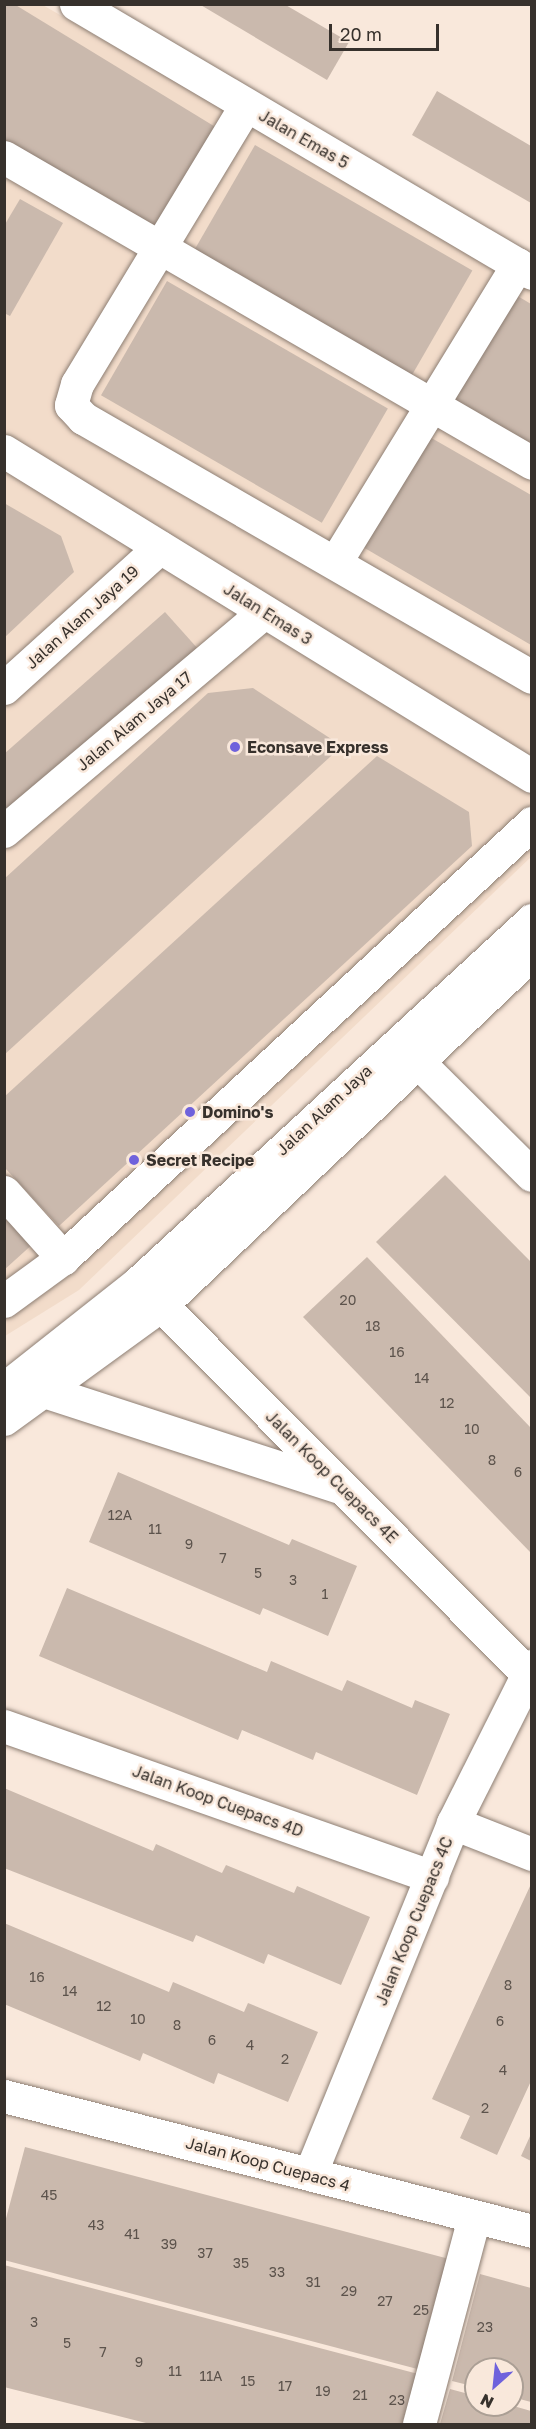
<!DOCTYPE html>
<style>
body{margin:0}
#map{position:relative;width:536px;height:2429px;overflow:hidden;background:#f9e8db;font-family:"Golos Text",sans-serif}
div>[style]{position:absolute}
[style*='--x']{left:calc(var(--x)*1px);top:calc(var(--y)*1px);width:calc(var(--w)*1px);rotate:calc(var(--a)*1deg)}
.built>*{inset:0;background:#f2dcca}
.building>*{inset:0;background:#cab9ad;transform-origin:0 0}
.roads{filter:drop-shadow(0 0 2px #8d7e73) drop-shadow(0 0 2px #8d7e73)}
.minor>*{height:33px;margin:-16.5px;padding:0 16.5px;transform-origin:16.5px;border-radius:16.5px;background:#fff}
.dots>*{width:16px;height:16px;translate:-50% -50%;box-sizing:border-box;border:3px solid #f9e8db;border-radius:50%}
span{translate:-50% -50%;white-space:nowrap;text-align:center;line-height:1.15;-webkit-text-stroke:5px #f9e8db;paint-order:stroke}
.number-label{font-size:14px;color:#5c534c}
.number-label span{-webkit-text-stroke-width:0}
.street-label{font-size:16px;color:#37312c}
.poi-label{font-size:16px;color:#37312c;font-weight:700}
.left{translate:0 -50%;text-align:left}
.frame{position:absolute;inset:0;border:6px solid #37312c;pointer-events:none}
.north{position:absolute;left:464px;top:2357px;width:60px;height:60px;box-sizing:border-box;background:#f9e8db;border:2px solid #ab9f95;border-radius:50%;rotate:207deg;font-size:16px;font-weight:700;line-height:24px;text-align:center;color:#37312c}
.north::after{content:'';display:block;margin:auto;width:21px;height:27px;background:#6f62dc;clip-path:polygon(50% 0,100% 100%,50% 72%,0 100%)}
.scale{position:absolute;left:329px;top:24px;width:110px;height:27px;box-sizing:border-box;border:3px solid #37312c;border-top:0;padding-left:8px;font-size:18px;line-height:21px;white-space:nowrap;color:#37312c;-webkit-text-stroke:4px #f9e8db;paint-order:stroke}
</style>
<div id="map">
<div class="built">
<i style="clip-path:polygon(41px 4px,531px 288px,532px 856px,79px 1290px,5px 1336px,4px 5px)"></i>
</div>
<div class="building">
<i style="clip-path:polygon(4px 4px,14px 4px,222px 131px,154px 242px,4px 150px)"></i>
<i style="clip-path:polygon(199px 4px,284px 4px,349px 42px,327px 80px)"></i>
<i style="clip-path:polygon(437px 91px,531px 146px,531px 203px,412px 135px)"></i>
<i style="left:255px;top:145px;width:251px;height:130px;rotate:30deg"></i>
<i style="clip-path:polygon(20px 199px,63px 223px,10px 316px,4px 313px,4px 226px)"></i>
<i style="left:167px;top:281px;width:255px;height:132px;rotate:30deg"></i>
<i style="clip-path:polygon(506px 289px,531px 304px,531px 453px,441px 400px)"></i>
<i style="clip-path:polygon(421px 432px,531px 495px,531px 645px,356px 543px)"></i>
<i style="clip-path:polygon(4px 503px,61px 536px,74px 572px,4px 638px)"></i>
<i style="clip-path:polygon(165px 612px,199px 650px,4px 816px,4px 754px)"></i>
<i style="clip-path:polygon(253px 688px,342px 746px,4px 1055px,4px 879px,208px 693px)"></i>
<i style="clip-path:polygon(377px 756px,469px 812px,472px 846px,59px 1226px,4px 1167px,4px 1097px)"></i>
<i style="clip-path:polygon(445px 1175px,531px 1262px,531px 1398px,376px 1242px)"></i>
<i style="clip-path:polygon(4px 1209px,35px 1242px,4px 1270px)"></i>
<i style="clip-path:polygon(367px 1257px,531px 1428px,531px 1553px,303px 1317px)"></i>
<i style="clip-path:polygon(118px 1472px,289px 1545px,292px 1539px,357px 1566px,328px 1636px,263px 1608px,260px 1615px,89px 1542px)"></i>
<i style="clip-path:polygon(67px 1588px,267px 1672px,271px 1661px,342px 1691px,347px 1680px,412px 1708px,415px 1700px,450px 1714px,417px 1795px,316px 1752px,313px 1760px,242px 1730px,238px 1740px,39px 1656px)"></i>
<i style="clip-path:polygon(4px 1788px,153px 1851px,156px 1844px,222px 1873px,226px 1865px,294px 1893px,297px 1886px,370px 1917px,341px 1985px,268px 1954px,264px 1964px,196px 1935px,193px 1942px,4px 1868px)"></i>
<i style="clip-path:polygon(531px 1884px,531px 2081px,497px 2155px,460px 2138px,470px 2116px,432px 2099px)"></i>
<i style="clip-path:polygon(4px 1923px,169px 1992px,173px 1982px,244px 2012px,248px 2003px,318px 2032px,288px 2102px,218px 2073px,214px 2084px,143px 2053px,140px 2061px,4px 2004px)"></i>
<i style="clip-path:polygon(531px 2134px,531px 2161px,521px 2156px)"></i>
<i style="clip-path:polygon(25px 2147px,453px 2260px,425px 2371px,4px 2260px,4px 2226px)"></i>
<i style="clip-path:polygon(4px 2265px,422px 2375px,409px 2424px,150px 2424px,4px 2387px)"></i>
<i style="clip-path:polygon(480px 2274px,531px 2288px,531px 2402px,512px 2397px,512px 2369px,476px 2369px,476px 2387px,452px 2381px)"></i>
<i style="clip-path:polygon(450px 2389px,476px 2396px,476px 2405px,510px 2405px,531px 2411px,531px 2424px,440px 2424px)"></i>
</div>
<div class="roads">
<div class="minor">
<i style="--x:76;--y:4;--w:529;--a:30.54"></i>
<i style="--x:246;--y:105;--w:326;--a:121.2"></i>
<i style="--x:77;--y:384;--w:22;--a:106"></i>
<i style="--x:71;--y:405;--w:18;--a:47"></i>
<i style="--x:83;--y:418;--w:518;--a:29.98"></i>
<i style="--x:4;--y:157;--w:610;--a:30.09"></i>
<i style="--x:4;--y:451;--w:620;--a:31.61"></i>
<i style="--x:336;--y:561;--w:348;--a:-58.5"></i>
<i style="--x:4;--y:688;--w:210;--a:-42.1"></i>
<i style="--x:4;--y:831;--w:340;--a:-40.1"></i>
<i style="--x:416;--y:1060;--w:163;--a:44.8"></i>
<i style="--x:4;--y:1192;--w:89;--a:48.2"></i>
<i style="--x:146;--y:1290;--w:539;--a:45.15"></i>
<i style="--x:4;--y:1301;--w:73;--a:-36.1"></i>
<i style="--x:63;--y:1258;--w:640;--a:-42.85"></i>
<i style="--x:4;--y:1389;--w:171;--a:-38.3"></i>
<i style="--x:138;--y:1283;--w:536;--a:-42.65"></i>
<i style="--x:44;--y:1391;--w:311;--a:18"></i>
<i style="--x:4;--y:1419;--w:194;--a:-36"></i>
<i style="--x:161;--y:1305;--w:511;--a:-43.49"></i>
<i style="--x:4;--y:1726;--w:454;--a:19.4"></i>
<i style="--x:453;--y:1823;--w:85;--a:21.4"></i>
<i style="--x:4;--y:2096;--w:545;--a:14.34"></i>
<i style="--x:310;--y:2174;--w:379;--a:-67.8"></i>
<i style="--x:453;--y:1823;--w:176;--a:-63.3"></i>
<i style="--x:419;--y:2424;--w:213;--a:-75.1"></i>
</div>
</div>
<div class="dots">
<i style="left:235px;top:747px;background:#6f62dc"></i>
<i style="left:190px;top:1112px;background:#6f62dc"></i>
<i style="left:134px;top:1160px;background:#6f62dc"></i>
</div>
<div class="number-label">
<span style="left:348px;top:1300px">20</span>
<span style="left:373px;top:1326px">18</span>
<span style="left:397px;top:1352px">16</span>
<span style="left:422px;top:1378px">14</span>
<span style="left:447px;top:1403px">12</span>
<span style="left:472px;top:1429px">10</span>
<span style="left:492px;top:1460px">8</span>
<span style="left:518px;top:1472px">6</span>
<span style="left:120px;top:1515px">12A</span>
<span style="left:155px;top:1529px">11</span>
<span style="left:189px;top:1544px">9</span>
<span style="left:223px;top:1558px">7</span>
<span style="left:258px;top:1573px">5</span>
<span style="left:293px;top:1580px">3</span>
<span style="left:325px;top:1594px">1</span>
<span style="left:37px;top:1977px">16</span>
<span style="left:508px;top:1985px">8</span>
<span style="left:70px;top:1991px">14</span>
<span style="left:104px;top:2006px">12</span>
<span style="left:138px;top:2019px">10</span>
<span style="left:500px;top:2021px">6</span>
<span style="left:177px;top:2025px">8</span>
<span style="left:212px;top:2040px">6</span>
<span style="left:250px;top:2045px">4</span>
<span style="left:285px;top:2059px">2</span>
<span style="left:503px;top:2070px">4</span>
<span style="left:485px;top:2108px">2</span>
<span style="left:49px;top:2195px">45</span>
<span style="left:96px;top:2225px">43</span>
<span style="left:132px;top:2234px">41</span>
<span style="left:169px;top:2244px">39</span>
<span style="left:205px;top:2253px">37</span>
<span style="left:241px;top:2263px">35</span>
<span style="left:277px;top:2272px">33</span>
<span style="left:313px;top:2282px">31</span>
<span style="left:349px;top:2291px">29</span>
<span style="left:385px;top:2301px">27</span>
<span style="left:421px;top:2310px">25</span>
<span style="left:34px;top:2322px">3</span>
<span style="left:485px;top:2327px">23</span>
<span style="left:67px;top:2343px">5</span>
<span style="left:103px;top:2352px">7</span>
<span style="left:139px;top:2362px">9</span>
<span style="left:175px;top:2371px">11</span>
<span style="left:211px;top:2376px">11A</span>
<span style="left:248px;top:2381px">15</span>
<span style="left:285px;top:2386px">17</span>
<span style="left:323px;top:2391px">19</span>
<span style="left:360px;top:2395px">21</span>
<span style="left:397px;top:2400px">23</span>
</div>
<div class="street-label">
<span style="left:304px;top:139px;rotate:30deg">Jalan Emas 5</span>
<span style="left:268px;top:614px;rotate:32deg">Jalan Emas 3</span>
<span style="left:82px;top:617px;rotate:-42deg">Jalan Alam Jaya 19</span>
<span style="left:134px;top:721px;rotate:-40deg">Jalan Alam Jaya 17</span>
<span style="left:324px;top:1110px;rotate:-43deg">Jalan Alam Jaya</span>
<span style="left:332px;top:1477px;rotate:45deg">Jalan Koop Cuepacs 4E</span>
<span style="left:218px;top:1801px;rotate:20deg">Jalan Koop Cuepacs 4D</span>
<span style="left:414px;top:1921px;rotate:-68deg">Jalan Koop Cuepacs 4C</span>
<span style="left:268px;top:2164px;rotate:15deg">Jalan Koop Cuepacs 4</span>
</div>
<div class="poi-label">
<span class="left" style="left:247px;top:747px">Econsave Express</span>
<span class="left" style="left:202px;top:1112px">Domino's</span>
<span class="left" style="left:146px;top:1160px">Secret Recipe</span>
</div>
<div class="frame"></div>
<div class="north">N</div>
<div class="scale">20 m</div>
</div>
